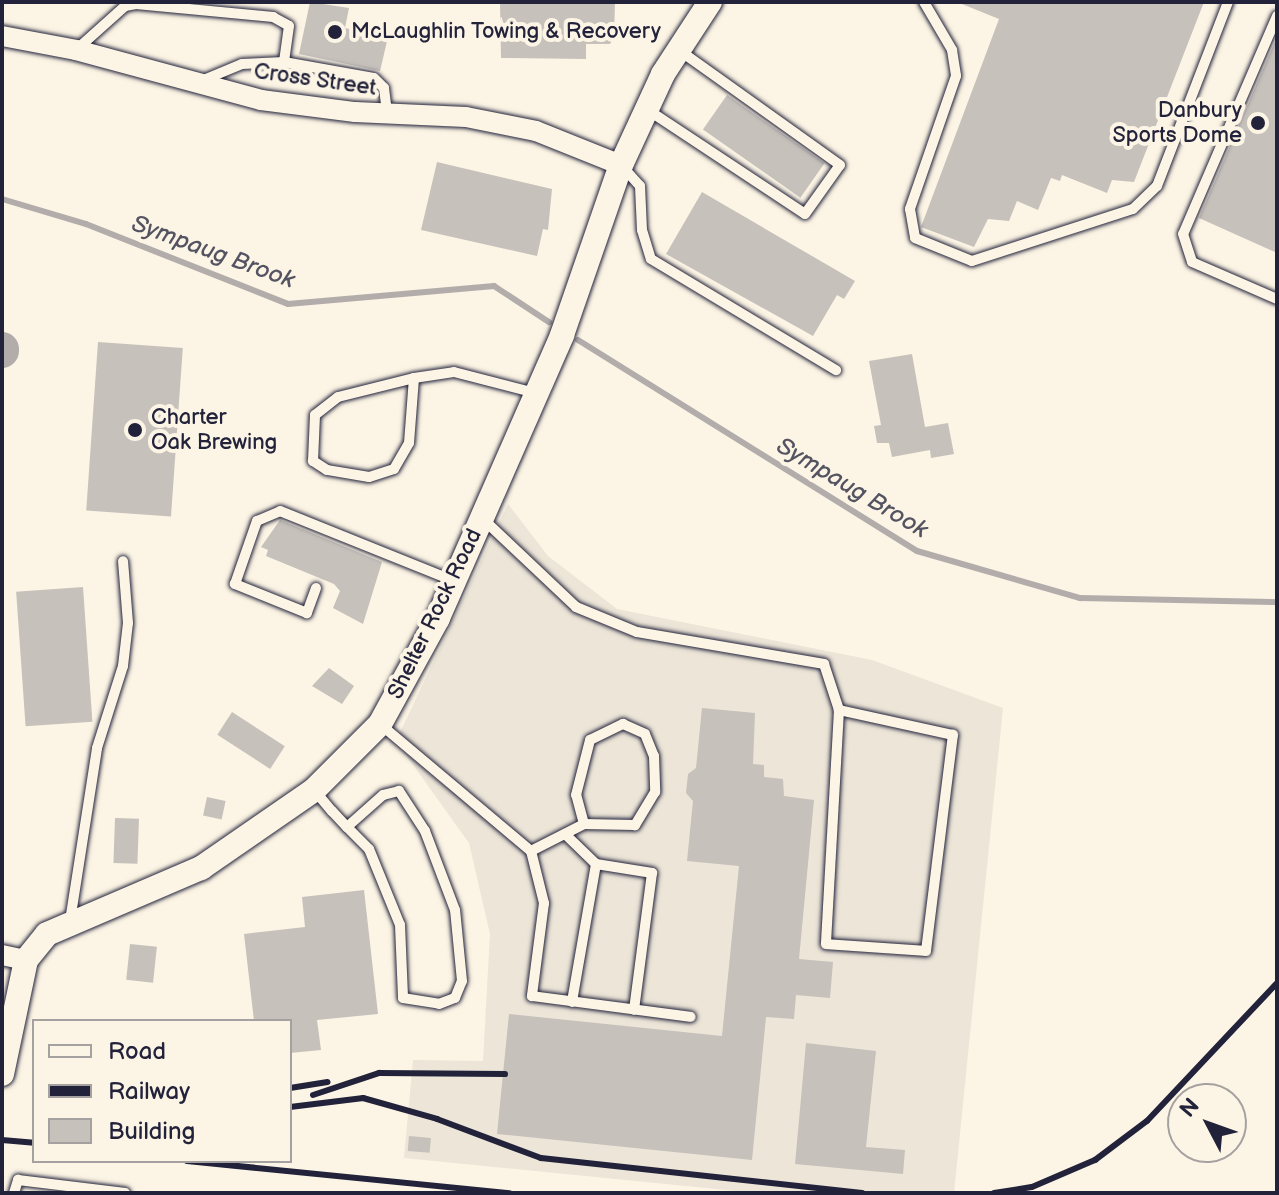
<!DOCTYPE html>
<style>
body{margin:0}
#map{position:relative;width:1279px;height:1195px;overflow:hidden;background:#fcf5e5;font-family:"Balsamiq Sans",sans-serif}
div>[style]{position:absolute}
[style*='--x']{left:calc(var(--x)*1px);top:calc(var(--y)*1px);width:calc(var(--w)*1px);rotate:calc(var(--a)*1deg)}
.built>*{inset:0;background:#ece5d8}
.stream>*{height:6px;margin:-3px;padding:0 3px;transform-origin:3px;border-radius:3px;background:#b2adab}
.river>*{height:34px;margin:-17px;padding:0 17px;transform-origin:17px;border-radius:17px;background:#b2adab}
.building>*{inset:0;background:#c6c1bb;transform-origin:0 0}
.roads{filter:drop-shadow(0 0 2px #22223b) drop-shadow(0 0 2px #22223b)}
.service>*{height:10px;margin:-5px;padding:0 5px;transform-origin:5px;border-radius:5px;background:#fcf5e5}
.minor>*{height:20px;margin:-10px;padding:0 10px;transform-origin:10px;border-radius:10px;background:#fcf5e5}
.tertiary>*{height:24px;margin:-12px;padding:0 12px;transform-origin:12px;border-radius:12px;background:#fcf5e5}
.rail>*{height:6px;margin:-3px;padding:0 3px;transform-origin:3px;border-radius:3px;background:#22223b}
.dots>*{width:22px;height:22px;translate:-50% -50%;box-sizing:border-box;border:4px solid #fcf5e5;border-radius:50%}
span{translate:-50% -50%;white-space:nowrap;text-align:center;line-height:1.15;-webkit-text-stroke:8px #fcf5e5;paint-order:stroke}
.poi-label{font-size:22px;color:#22223b}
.left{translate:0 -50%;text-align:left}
.right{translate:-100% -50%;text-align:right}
.street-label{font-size:22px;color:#22223b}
.water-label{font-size:24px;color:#545362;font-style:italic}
.frame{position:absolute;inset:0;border:4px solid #22223b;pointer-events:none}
.legend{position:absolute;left:32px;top:1019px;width:260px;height:144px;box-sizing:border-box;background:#fcf5e5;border:2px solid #a5a1a1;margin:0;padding:10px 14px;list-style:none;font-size:24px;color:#22223b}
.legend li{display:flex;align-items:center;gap:16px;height:40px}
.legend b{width:40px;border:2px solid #a5a1a1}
.north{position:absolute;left:1167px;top:1083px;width:80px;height:80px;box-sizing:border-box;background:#fcf5e5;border:2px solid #a5a1a1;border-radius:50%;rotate:311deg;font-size:22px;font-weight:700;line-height:32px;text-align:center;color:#22223b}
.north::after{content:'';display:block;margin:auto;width:28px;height:36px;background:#22223b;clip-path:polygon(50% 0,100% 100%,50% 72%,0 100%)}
</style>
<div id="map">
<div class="built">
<i style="clip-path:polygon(508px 504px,548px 556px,617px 609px,872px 660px,1003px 708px,954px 1193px,756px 1193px,404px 1158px,413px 1060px,483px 1061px,490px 934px,469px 843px,396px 741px)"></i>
</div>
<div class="stream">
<i style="--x:2;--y:199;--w:88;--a:16.6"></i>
<i style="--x:86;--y:224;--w:217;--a:21.6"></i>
<i style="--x:288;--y:304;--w:207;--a:-5"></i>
<i style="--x:494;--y:286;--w:66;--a:33.2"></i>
<i style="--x:578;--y:340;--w:399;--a:31.9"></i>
<i style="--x:917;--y:551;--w:170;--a:16.1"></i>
<i style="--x:1080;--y:598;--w:197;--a:1.2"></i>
</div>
<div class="river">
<i style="--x:2;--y:349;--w:2;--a:90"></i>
</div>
<div class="building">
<i style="clip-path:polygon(310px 2px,349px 8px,345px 28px,388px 37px,380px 71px,299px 54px)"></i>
<i style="clip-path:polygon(500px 2px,615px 2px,614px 37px,610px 44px,586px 44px,586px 59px,501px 58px)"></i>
<i style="clip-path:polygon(957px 2px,1204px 2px,1134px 182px,1112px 180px,1107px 193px,1062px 175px,1060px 181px,1051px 178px,1038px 210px,1017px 201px,1009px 221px,988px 219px,974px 247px,921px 227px,999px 19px)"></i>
<i style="clip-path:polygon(1277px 37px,1277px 253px,1199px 218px)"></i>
<i style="left:727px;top:95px;width:119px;height:42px;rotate:35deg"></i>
<i style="clip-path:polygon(437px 162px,552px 189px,548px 230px,543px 229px,537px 256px,421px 230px)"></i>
<i style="clip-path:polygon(702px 192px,855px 281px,844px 299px,837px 295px,813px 336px,666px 254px)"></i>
<i style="left:98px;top:342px;width:85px;height:169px;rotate:4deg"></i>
<i style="clip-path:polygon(912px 354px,925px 427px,948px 423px,954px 454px,931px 458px,930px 450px,892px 457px,889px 443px,877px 443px,874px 426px,881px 425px,869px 361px)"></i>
<i style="clip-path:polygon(280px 520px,382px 562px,363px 624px,333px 608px,340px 591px,334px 584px,266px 556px,268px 550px,261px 547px)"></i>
<i style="left:83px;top:587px;width:135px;height:67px;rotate:86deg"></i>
<i style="clip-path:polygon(329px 668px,354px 686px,342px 704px,312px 686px)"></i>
<i style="clip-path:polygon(702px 708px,755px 713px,753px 764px,764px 765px,764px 777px,783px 779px,784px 796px,814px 800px,799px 959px,833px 962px,830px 998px,796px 995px,794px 1019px,766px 1017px,752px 1160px,497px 1134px,509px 1014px,722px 1036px,739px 866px,687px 861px,693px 801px,686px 793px,688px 774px,696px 768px)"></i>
<i style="left:232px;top:712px;width:63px;height:27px;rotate:33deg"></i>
<i style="left:207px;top:797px;width:19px;height:19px;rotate:12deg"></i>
<i style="left:115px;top:818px;width:24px;height:45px;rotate:2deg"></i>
<i style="clip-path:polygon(364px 890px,378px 1014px,317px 1020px,321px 1050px,290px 1053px,290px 1021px,254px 1021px,244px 934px,305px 927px,302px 897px)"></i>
<i style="left:130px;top:944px;width:27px;height:36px;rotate:6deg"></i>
<i style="clip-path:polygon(806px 1043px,876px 1051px,866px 1147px,905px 1150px,903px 1174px,795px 1164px)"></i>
<i style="left:409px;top:1136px;width:22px;height:15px;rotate:5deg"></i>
</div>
<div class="roads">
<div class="service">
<i style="--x:924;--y:2;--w:56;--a:59.7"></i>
<i style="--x:952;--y:50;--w:26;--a:81"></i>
<i style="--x:956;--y:76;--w:141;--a:109.1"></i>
<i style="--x:910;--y:209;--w:29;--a:80"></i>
<i style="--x:915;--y:238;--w:61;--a:22"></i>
<i style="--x:972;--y:261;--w:169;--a:-17.9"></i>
<i style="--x:1133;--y:209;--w:33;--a:-44"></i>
<i style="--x:1157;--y:186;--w:197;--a:-68.9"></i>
<i style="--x:1277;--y:16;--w:237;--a:113.3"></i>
<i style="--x:1183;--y:234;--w:29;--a:72"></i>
<i style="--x:1192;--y:262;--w:93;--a:23.5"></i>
<i style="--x:76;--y:50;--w:66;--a:-41.9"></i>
<i style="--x:125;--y:6;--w:11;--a:-10"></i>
<i style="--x:136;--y:4;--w:138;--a:5.4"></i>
<i style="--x:273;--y:17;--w:18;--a:29"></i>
<i style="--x:289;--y:26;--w:36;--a:98"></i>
<i style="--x:201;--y:81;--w:44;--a:-22.5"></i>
<i style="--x:242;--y:64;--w:42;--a:-2.7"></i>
<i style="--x:284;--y:62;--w:91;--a:10.1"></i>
<i style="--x:374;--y:78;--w:14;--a:45"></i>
<i style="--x:384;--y:88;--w:26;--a:83"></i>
<i style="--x:648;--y:110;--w:188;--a:33.5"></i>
<i style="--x:805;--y:214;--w:60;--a:-54.5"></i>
<i style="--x:840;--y:165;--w:196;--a:-144.5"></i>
<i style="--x:622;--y:166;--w:27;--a:48"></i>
<i style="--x:640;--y:186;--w:44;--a:87.4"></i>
<i style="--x:642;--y:230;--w:30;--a:73"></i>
<i style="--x:651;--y:259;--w:216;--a:31"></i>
<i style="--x:414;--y:378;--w:65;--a:94.4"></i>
<i style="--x:409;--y:443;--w:30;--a:120"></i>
<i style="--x:394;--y:469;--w:26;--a:162"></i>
<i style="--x:369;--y:477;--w:43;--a:-170.5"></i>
<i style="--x:327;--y:470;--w:17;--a:-147"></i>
<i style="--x:313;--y:461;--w:46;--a:-87.5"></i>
<i style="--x:315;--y:415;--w:29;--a:-38"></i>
<i style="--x:338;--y:397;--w:78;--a:-14"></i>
<i style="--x:414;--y:378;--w:40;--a:-8.5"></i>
<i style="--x:454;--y:372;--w:84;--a:14.5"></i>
<i style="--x:483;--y:519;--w:128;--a:43.4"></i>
<i style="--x:576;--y:607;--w:66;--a:22.3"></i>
<i style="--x:637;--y:632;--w:190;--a:9.7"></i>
<i style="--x:824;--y:664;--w:48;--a:71.9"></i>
<i style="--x:839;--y:710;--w:234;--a:93.2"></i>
<i style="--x:826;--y:944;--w:100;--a:4"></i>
<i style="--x:926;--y:951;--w:218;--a:-82.9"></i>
<i style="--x:953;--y:735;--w:117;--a:-167.6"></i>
<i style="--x:316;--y:588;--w:27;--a:110"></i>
<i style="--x:307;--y:613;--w:78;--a:-158.1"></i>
<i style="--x:235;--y:584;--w:67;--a:-70.8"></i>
<i style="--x:257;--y:521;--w:25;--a:-23"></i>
<i style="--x:280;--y:511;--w:188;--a:21.9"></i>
<i style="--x:380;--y:724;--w:197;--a:40.1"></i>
<i style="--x:531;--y:851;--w:54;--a:76"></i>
<i style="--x:544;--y:903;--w:94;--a:97.4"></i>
<i style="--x:532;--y:996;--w:160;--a:7.5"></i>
<i style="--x:315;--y:791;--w:26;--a:50"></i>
<i style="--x:332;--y:811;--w:22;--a:47"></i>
<i style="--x:347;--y:827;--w:31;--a:45"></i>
<i style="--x:369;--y:849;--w:82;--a:67.8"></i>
<i style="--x:400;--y:925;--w:73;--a:87.6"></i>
<i style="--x:403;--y:998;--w:36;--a:9"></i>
<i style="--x:439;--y:1004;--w:17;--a:-21"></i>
<i style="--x:455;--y:998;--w:18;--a:-68"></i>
<i style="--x:462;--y:981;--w:71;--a:-95.6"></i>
<i style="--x:455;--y:910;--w:85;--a:-110.8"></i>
<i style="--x:425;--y:831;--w:48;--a:-123"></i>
<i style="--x:399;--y:791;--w:16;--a:166"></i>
<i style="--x:383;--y:795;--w:48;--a:138.4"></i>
<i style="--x:565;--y:834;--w:43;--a:44.1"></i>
<i style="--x:596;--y:864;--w:140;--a:99.9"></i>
<i style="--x:531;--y:851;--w:59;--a:-27"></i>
<i style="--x:584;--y:824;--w:30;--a:-105"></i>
<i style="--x:576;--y:795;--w:57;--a:-75.7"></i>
<i style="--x:590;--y:740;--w:37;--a:-26"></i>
<i style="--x:623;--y:724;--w:24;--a:24"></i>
<i style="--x:645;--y:734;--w:24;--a:68"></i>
<i style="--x:654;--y:756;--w:36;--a:88"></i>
<i style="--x:655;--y:792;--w:39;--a:121"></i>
<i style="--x:635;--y:825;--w:51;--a:-178.9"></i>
<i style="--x:596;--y:864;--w:57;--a:9.1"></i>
<i style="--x:652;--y:873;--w:138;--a:97.5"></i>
<i style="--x:70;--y:921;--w:175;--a:-81.1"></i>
<i style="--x:97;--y:748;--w:86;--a:-72.4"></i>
<i style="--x:123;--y:666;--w:43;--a:-83.4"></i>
<i style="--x:128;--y:623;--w:62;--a:-94.6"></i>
<i style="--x:14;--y:1193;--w:14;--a:-73"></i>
<i style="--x:18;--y:1180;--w:108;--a:6.9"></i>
</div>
<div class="minor">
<i style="--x:2;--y:36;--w:75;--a:10.7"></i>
<i style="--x:76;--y:50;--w:192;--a:15.1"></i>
<i style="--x:261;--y:100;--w:95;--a:7.3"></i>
<i style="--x:355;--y:112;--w:111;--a:2.6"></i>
<i style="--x:466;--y:117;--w:71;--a:11.3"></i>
<i style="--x:536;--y:131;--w:92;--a:21.8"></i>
<i style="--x:2;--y:955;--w:25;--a:12"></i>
</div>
<div class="tertiary">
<i style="--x:2;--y:1074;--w:116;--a:-78.1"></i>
<i style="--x:26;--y:960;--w:33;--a:-51"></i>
<i style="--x:47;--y:934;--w:168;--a:-23.2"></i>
<i style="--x:201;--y:868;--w:137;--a:-34.6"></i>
<i style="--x:314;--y:790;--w:93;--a:-45"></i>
<i style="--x:380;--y:724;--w:121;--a:-61.3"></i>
<i style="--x:438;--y:618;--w:309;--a:-66.3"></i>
<i style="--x:562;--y:335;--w:180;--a:-70.9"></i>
<i style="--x:621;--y:165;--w:100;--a:-65.2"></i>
<i style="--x:663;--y:74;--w:86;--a:-56.9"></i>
</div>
</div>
<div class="rail">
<i style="--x:290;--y:1088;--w:38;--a:-9"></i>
<i style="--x:313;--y:1095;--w:70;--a:-18.4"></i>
<i style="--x:379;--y:1073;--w:126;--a:0.5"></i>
<i style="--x:290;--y:1107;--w:74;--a:-7"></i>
<i style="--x:363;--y:1098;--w:77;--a:15.8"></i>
<i style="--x:437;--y:1119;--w:111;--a:20.6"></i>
<i style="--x:541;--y:1158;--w:323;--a:6.2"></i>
<i style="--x:2;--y:1140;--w:32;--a:5"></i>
<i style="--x:187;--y:1161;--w:324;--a:5.7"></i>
<i style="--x:994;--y:1193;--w:38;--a:-9"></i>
<i style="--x:1032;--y:1187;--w:69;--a:-23.2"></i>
<i style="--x:1095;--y:1160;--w:65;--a:-36.9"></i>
<i style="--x:1147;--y:1121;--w:190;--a:-46.7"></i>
</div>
<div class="dots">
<i style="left:335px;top:32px;background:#22223b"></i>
<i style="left:1258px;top:123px;background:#22223b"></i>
<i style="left:135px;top:430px;background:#22223b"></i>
</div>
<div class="poi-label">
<span class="left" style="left:351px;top:32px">McLaughlin Towing &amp; Recovery</span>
<span class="right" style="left:1242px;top:123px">Danbury<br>Sports Dome</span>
<span class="left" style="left:151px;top:430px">Charter<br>Oak Brewing</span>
</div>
<div class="street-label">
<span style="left:315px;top:80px;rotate:8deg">Cross Street</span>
<span style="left:435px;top:614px;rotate:-64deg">Shelter Rock Road</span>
</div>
<div class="water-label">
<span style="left:213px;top:252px;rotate:20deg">Sympaug Brook</span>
<span style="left:852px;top:488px;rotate:31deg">Sympaug Brook</span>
</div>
<div class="frame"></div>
<ul class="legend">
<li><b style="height:10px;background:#fcf5e5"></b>Road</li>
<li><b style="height:10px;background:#22223b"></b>Railway</li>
<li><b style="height:22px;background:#c6c1bb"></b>Building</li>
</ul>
<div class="north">N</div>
</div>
